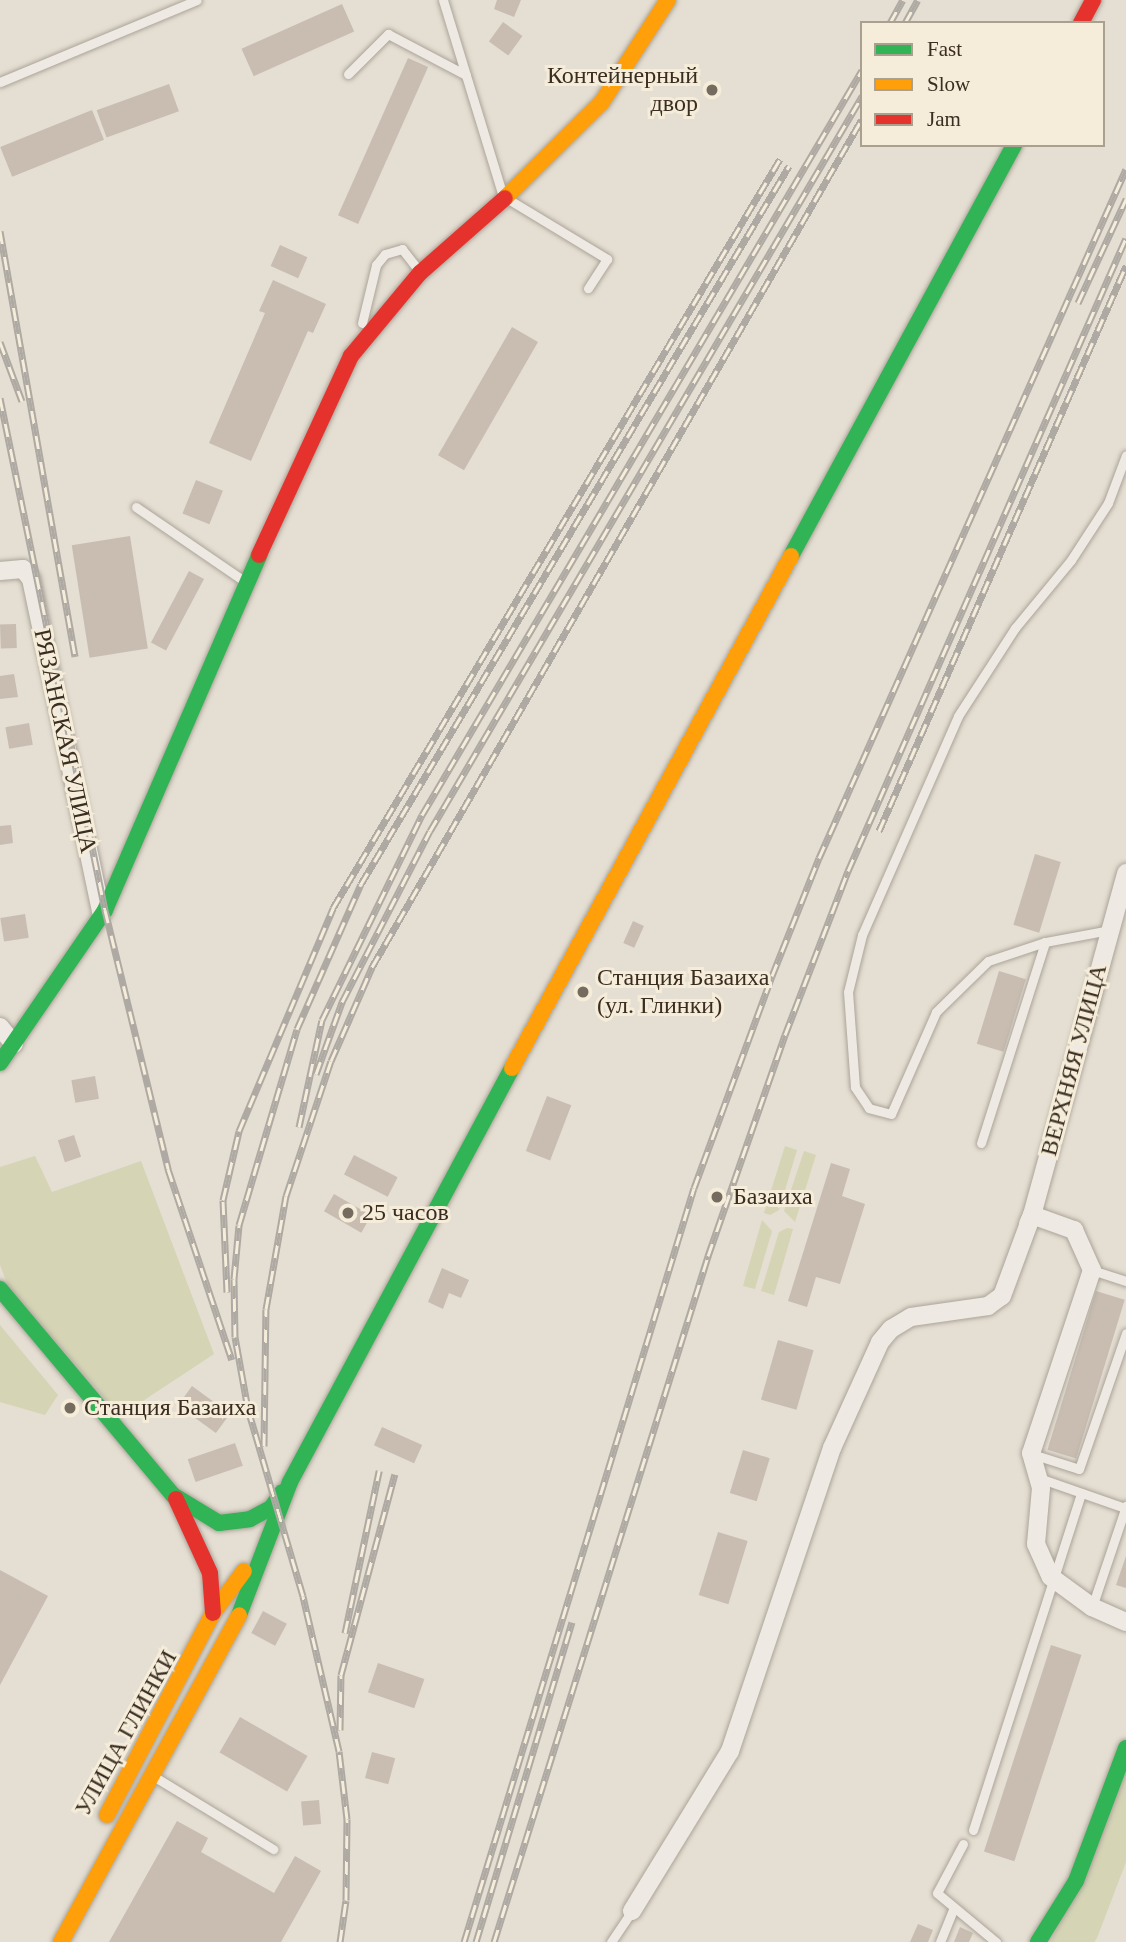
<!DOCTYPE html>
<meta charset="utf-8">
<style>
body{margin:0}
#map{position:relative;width:1126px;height:1942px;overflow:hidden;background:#e5ded2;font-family:Georgia,serif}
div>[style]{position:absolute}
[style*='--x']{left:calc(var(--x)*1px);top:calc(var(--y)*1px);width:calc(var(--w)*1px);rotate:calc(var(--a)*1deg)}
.green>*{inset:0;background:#d5d4b5}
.building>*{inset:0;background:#c9bdb2;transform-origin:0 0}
.roads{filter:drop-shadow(0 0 2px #aba49a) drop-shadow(0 0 2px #aba49a)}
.lane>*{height:9px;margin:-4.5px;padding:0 4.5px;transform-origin:4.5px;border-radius:4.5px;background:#eeeae3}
.street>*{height:18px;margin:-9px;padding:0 9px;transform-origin:9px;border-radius:9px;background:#eeeae3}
.fast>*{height:16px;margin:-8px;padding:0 8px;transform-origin:8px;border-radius:8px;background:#30b455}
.slow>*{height:16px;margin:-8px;padding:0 8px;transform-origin:8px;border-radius:8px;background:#ff9f0a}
.jam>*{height:16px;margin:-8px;padding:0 8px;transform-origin:8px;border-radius:8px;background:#e5322d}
.rail>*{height:7px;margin-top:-3.5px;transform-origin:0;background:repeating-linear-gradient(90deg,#f5ecd9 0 13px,#aea9a2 0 26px);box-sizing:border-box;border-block:2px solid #aea9a2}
.dots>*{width:19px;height:19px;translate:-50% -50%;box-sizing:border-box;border:4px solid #f5ecd9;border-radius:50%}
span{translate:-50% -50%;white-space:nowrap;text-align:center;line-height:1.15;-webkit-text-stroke:6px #f5ecd9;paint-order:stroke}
.poi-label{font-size:24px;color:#3a2d21}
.right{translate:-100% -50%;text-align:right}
.left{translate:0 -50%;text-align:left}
.street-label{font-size:24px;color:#3a2d21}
.legend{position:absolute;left:860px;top:21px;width:245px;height:126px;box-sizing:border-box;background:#f5ecd9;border:2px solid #aaa08f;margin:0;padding:9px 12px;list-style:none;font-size:21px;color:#3a2d21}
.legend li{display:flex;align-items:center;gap:14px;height:35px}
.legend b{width:35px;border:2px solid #aaa08f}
</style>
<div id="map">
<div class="green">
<i style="clip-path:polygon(785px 1146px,797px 1150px,779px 1210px,770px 1215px,764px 1213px)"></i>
<i style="clip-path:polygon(804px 1151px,816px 1155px,795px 1222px,784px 1211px)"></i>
<i style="clip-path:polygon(35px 1156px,52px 1192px,141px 1161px,214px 1354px,120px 1416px,8px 1286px,0 1265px,0 1167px)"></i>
<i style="clip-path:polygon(762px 1220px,772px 1231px,755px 1289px,743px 1286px)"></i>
<i style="clip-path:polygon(787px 1228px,793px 1229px,774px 1295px,761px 1291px,779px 1232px)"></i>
<i style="clip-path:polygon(0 1325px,58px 1395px,45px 1415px,0 1402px)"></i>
<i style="clip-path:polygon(1126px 1772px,1126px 1862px,1097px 1938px,1094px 1942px,1051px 1942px)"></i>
</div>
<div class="building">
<i style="clip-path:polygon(497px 0,521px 0,514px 17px,494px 9px)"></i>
<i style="left:342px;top:4px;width:30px;height:110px;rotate:66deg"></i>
<i style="left:503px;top:22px;width:24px;height:24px;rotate:36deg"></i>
<i style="left:408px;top:58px;width:22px;height:172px;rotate:24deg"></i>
<i style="left:169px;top:84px;width:29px;height:77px;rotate:70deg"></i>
<i style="left:92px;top:110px;width:32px;height:99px;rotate:68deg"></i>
<i style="left:280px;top:245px;width:30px;height:23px;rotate:24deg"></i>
<i style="clip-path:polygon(273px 280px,326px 304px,313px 333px,308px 331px,251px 461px,209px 443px,265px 313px,259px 311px)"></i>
<i style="left:512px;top:327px;width:30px;height:148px;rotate:30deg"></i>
<i style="left:196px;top:480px;width:29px;height:36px;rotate:22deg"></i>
<i style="left:130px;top:536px;width:114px;height:59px;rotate:81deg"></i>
<i style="left:189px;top:571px;width:17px;height:81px;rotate:28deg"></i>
<i style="left:16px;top:624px;width:24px;height:16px;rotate:88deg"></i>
<i style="clip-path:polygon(14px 674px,18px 697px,0 699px,0 676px)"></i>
<i style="left:29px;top:723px;width:22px;height:24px;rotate:80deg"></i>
<i style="clip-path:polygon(11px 825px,13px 843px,0 845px,0 826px)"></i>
<i style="left:1035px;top:854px;width:27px;height:74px;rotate:17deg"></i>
<i style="left:25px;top:914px;width:24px;height:25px;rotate:81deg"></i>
<i style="left:633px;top:921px;width:12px;height:24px;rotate:24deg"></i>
<i style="left:999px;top:971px;width:28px;height:76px;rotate:17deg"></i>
<i style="left:95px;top:1076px;width:23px;height:24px;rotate:80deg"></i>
<i style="left:547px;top:1096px;width:26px;height:59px;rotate:21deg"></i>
<i style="left:74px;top:1135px;width:23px;height:17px;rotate:72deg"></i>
<i style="left:354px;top:1155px;width:49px;height:22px;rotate:27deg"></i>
<i style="clip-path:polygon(831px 1163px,850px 1169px,842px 1196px,865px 1204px,840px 1284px,816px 1277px,807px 1307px,788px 1301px)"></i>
<i style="left:334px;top:1194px;width:43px;height:20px;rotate:30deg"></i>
<i style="clip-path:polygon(442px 1268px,469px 1280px,461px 1298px,449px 1293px,443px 1309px,428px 1302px)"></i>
<i style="left:1096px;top:1291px;width:30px;height:166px;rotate:17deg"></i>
<i style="left:778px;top:1340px;width:37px;height:62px;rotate:16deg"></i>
<i style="left:192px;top:1386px;width:47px;height:24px;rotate:36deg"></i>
<i style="left:382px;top:1427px;width:44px;height:20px;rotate:24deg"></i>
<i style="left:235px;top:1443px;width:24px;height:50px;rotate:71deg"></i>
<i style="left:743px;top:1450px;width:28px;height:45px;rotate:17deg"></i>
<i style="left:718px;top:1532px;width:31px;height:66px;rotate:17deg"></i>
<i style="clip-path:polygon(1126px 1556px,1126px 1588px,1116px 1585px)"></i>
<i style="clip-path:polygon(0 1570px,48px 1596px,0 1685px)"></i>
<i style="left:263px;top:1611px;width:27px;height:25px;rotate:28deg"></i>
<i style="left:1051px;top:1645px;width:32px;height:217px;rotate:18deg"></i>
<i style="left:378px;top:1663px;width:49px;height:31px;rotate:19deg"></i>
<i style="left:240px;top:1717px;width:78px;height:41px;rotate:30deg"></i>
<i style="left:372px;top:1752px;width:24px;height:27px;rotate:15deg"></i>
<i style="left:319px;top:1800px;width:24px;height:18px;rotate:85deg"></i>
<i style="clip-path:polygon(177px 1821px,208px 1838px,201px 1852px,274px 1893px,295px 1856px,321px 1871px,281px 1942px,109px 1942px)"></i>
<i style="clip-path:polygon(918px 1924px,933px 1930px,928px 1942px,910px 1942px)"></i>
<i style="clip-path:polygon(960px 1927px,973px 1933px,969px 1942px,954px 1942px)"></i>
</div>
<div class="roads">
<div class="lane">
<i style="--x:443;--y:0;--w:205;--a:73"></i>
<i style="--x:503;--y:196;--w:122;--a:31.2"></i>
<i style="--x:607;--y:259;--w:35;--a:123"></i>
<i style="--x:348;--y:74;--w:57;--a:-45"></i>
<i style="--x:388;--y:34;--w:88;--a:27.7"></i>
<i style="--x:0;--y:82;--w:213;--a:-22.6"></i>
<i style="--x:362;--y:323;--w:60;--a:-76.4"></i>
<i style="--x:376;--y:265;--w:14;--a:-51"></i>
<i style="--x:385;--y:254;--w:18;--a:-16"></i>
<i style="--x:402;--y:249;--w:29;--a:52"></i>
<i style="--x:136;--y:507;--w:131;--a:34.4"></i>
<i style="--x:1045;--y:942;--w:60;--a:161.6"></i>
<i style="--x:988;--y:961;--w:73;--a:135.6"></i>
<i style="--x:936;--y:1012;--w:111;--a:113.8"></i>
<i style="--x:891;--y:1114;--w:23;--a:-165"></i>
<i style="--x:869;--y:1108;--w:25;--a:-124"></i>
<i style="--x:855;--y:1087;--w:95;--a:-94.2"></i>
<i style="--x:848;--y:992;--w:59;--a:-76.2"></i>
<i style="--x:862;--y:935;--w:239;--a:-66.3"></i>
<i style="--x:958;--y:716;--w:105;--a:-57.1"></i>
<i style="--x:1015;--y:628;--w:88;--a:-50.5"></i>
<i style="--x:1071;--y:560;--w:68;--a:-57"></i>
<i style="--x:1108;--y:503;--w:51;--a:-69.4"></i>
<i style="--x:981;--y:1143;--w:211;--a:-72.3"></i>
<i style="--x:1045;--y:942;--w:66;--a:-10.5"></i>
<i style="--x:1092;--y:1270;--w:36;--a:18"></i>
<i style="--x:1032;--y:1454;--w:49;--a:17.7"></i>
<i style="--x:1079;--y:1469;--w:144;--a:-70.9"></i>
<i style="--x:1039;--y:1478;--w:91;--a:19.2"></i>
<i style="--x:1092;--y:1607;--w:107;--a:-71.4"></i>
<i style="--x:158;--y:1779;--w:135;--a:31.3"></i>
<i style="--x:973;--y:1830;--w:354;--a:-72.2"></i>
<i style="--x:963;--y:1844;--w:55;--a:118"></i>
<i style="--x:937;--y:1893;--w:77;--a:39.7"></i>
<i style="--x:611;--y:1942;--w:37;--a:-56"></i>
<i style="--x:940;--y:1942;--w:35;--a:-68"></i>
</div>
<div class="street">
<i style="--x:0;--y:571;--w:23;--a:-5"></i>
<i style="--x:23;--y:569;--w:13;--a:51"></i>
<i style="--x:31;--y:579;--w:343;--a:78.1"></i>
<i style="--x:0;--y:1027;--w:22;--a:51"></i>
<i style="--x:1028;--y:1224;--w:10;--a:-66"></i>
<i style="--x:1032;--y:1215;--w:45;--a:19.7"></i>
<i style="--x:1074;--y:1230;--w:44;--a:65.8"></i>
<i style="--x:1092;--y:1270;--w:193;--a:108.4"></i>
<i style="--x:1031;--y:1453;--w:36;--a:74"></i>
<i style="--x:1041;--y:1488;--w:56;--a:95.1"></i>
<i style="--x:1036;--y:1544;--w:36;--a:66"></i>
<i style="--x:1051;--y:1577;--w:51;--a:36.2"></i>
<i style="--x:1092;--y:1607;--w:37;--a:24"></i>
<i style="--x:632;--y:1911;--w:188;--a:-58.5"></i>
<i style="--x:730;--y:1751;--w:320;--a:-71.4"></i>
<i style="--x:832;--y:1448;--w:116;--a:-65.6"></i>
<i style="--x:880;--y:1342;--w:17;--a:-50"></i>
<i style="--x:891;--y:1329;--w:23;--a:-31"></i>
<i style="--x:911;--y:1317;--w:78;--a:-8.1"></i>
<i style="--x:988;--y:1306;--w:17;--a:-36"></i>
<i style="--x:1002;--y:1296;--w:86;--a:-69.7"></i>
<i style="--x:1032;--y:1215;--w:355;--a:-74.6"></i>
</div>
<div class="fast">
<i style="--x:791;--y:556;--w:468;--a:-61.5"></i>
<i style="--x:0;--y:1063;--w:186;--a:-55.5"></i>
<i style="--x:105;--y:910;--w:387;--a:-66.5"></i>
<i style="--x:0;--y:1289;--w:269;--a:50"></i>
<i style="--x:173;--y:1495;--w:54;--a:31.3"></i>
<i style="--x:219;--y:1523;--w:31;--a:-7"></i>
<i style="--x:250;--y:1519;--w:24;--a:-28"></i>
<i style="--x:271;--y:1508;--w:19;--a:-55"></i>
<i style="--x:239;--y:1615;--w:142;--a:-69"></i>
<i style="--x:290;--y:1482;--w:470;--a:-61.8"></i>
<i style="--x:1038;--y:1942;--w:72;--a:-58.1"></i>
<i style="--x:1076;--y:1881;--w:142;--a:-69.4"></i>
</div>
<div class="slow">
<i style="--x:505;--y:198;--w:136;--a:-44.7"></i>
<i style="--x:602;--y:102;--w:121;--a:-57.1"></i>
<i style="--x:512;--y:1068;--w:583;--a:-61.41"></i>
<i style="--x:107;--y:1815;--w:228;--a:-62.3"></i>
<i style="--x:213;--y:1613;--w:52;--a:-53.6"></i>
<i style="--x:61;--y:1942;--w:372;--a:-61.4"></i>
</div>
<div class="jam">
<i style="--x:1081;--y:23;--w:26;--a:-62"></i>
<i style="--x:259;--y:555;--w:219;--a:-65.2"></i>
<i style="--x:351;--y:356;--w:108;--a:-50.3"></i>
<i style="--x:420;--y:273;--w:113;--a:-41.4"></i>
<i style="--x:176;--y:1499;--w:81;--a:65.3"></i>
<i style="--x:210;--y:1573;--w:40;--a:85.7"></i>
</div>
</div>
<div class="rail">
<i style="--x:890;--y:23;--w:26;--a:-61"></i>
<i style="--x:905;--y:23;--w:26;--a:-61"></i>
<i style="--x:0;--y:231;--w:432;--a:80"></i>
<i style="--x:1078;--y:303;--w:115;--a:-65.2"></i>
<i style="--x:0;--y:342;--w:63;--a:69.6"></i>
<i style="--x:0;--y:398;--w:523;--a:78.41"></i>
<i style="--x:105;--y:910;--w:267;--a:76.3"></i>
<i style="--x:168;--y:1169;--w:201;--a:71.5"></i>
<i style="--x:879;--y:831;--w:617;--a:-66.39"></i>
<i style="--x:316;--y:1074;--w:77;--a:-70.1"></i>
<i style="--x:342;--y:1002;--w:192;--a:-62.8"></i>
<i style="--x:430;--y:831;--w:853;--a:-59.55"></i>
<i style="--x:299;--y:1127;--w:109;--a:-77.9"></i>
<i style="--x:322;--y:1020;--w:228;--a:-64"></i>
<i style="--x:422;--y:815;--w:865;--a:-59.43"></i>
<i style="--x:227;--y:1292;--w:92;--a:-92.5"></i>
<i style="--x:223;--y:1200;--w:71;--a:-76.9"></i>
<i style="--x:239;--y:1131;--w:242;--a:-67.1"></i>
<i style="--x:333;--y:908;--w:872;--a:-59.17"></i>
<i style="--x:264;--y:1446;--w:137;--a:-89.2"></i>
<i style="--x:266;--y:1309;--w:115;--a:-80"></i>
<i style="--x:286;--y:1196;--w:142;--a:-71.6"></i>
<i style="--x:331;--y:1061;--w:103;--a:-66.4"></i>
<i style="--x:372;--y:967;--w:979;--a:-59.98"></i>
<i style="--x:345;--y:1633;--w:166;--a:-78.1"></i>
<i style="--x:340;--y:1730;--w:55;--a:-89"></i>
<i style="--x:341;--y:1675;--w:208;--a:-75"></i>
<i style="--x:340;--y:1942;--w:42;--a:-81.9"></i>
<i style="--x:346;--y:1900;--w:81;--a:-89.3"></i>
<i style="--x:347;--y:1819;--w:68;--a:-96.7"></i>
<i style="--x:339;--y:1751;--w:159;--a:-103.1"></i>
<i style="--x:303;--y:1596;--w:195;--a:-106.4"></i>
<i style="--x:248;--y:1409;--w:73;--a:-100.2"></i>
<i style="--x:235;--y:1337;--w:58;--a:-91"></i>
<i style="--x:234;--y:1279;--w:54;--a:-84.7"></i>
<i style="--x:239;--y:1225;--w:204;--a:-73.5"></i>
<i style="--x:297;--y:1029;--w:158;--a:-66.2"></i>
<i style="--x:361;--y:884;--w:836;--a:-59.2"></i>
<i style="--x:464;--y:1942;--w:788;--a:-73.04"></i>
<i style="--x:694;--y:1188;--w:226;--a:-69.8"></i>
<i style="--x:772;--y:976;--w:127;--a:-68.3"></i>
<i style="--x:819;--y:858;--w:754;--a:-65.98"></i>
<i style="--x:476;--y:1942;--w:334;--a:-73.3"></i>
<i style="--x:494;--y:1942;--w:719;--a:-72.67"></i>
<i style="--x:708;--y:1256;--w:234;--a:-70.8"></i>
<i style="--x:785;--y:1035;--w:176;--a:-69"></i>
<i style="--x:848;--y:871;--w:691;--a:-66.29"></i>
</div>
<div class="dots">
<i style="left:712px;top:90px;background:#766b5f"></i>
<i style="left:583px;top:992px;background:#766b5f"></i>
<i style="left:717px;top:1197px;background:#766b5f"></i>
<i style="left:348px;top:1213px;background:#766b5f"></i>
<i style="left:70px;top:1408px;background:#766b5f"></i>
</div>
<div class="poi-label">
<span class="right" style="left:698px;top:90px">Контейнерный<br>двор</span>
<span class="left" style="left:597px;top:992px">Станция Базаиха<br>(ул. Глинки)</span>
<span class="left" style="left:733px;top:1197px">Базаиха</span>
<span class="left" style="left:362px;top:1213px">25 часов</span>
<span class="left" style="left:84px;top:1408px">Станция Базаиха</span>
</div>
<div class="street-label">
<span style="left:65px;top:741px;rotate:78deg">РЯЗАНСКАЯ УЛИЦА</span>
<span style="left:1074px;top:1060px;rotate:-75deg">ВЕРХНЯЯ УЛИЦА</span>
<span style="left:126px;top:1733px;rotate:-61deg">УЛИЦА ГЛИНКИ</span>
</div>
<ul class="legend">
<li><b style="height:9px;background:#30b455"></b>Fast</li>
<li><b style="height:9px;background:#ff9f0a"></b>Slow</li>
<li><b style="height:9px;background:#e5322d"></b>Jam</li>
</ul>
</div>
